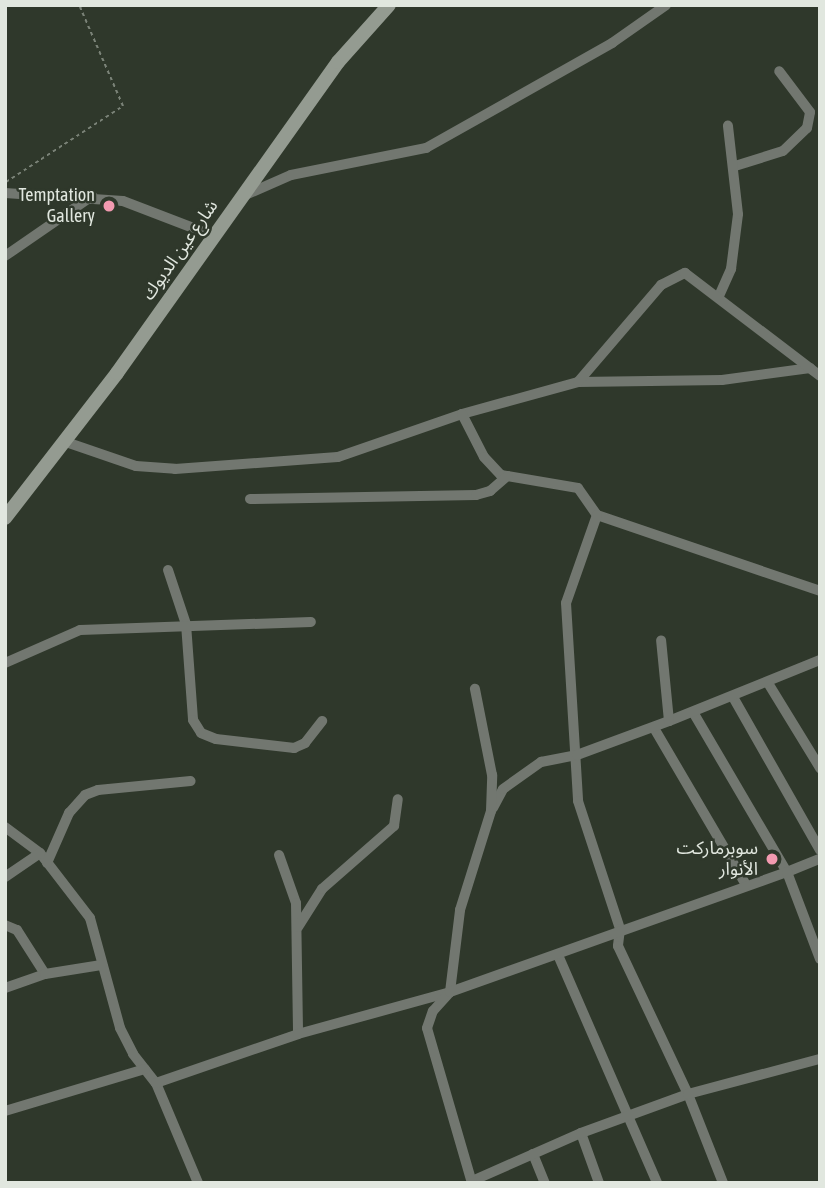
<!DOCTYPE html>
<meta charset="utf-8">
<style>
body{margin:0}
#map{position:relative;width:825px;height:1188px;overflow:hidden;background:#2f382b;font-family:"Asap Condensed","Noto Sans Arabic",sans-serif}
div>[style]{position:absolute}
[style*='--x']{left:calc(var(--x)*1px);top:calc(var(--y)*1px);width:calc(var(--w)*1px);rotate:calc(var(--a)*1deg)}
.path>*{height:2px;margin-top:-1px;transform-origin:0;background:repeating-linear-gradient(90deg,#7b8378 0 3.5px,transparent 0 7px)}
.minor>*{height:10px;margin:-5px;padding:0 5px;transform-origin:5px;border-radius:5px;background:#727770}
.secondary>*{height:14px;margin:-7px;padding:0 7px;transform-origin:7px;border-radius:7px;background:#949b91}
.dots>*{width:19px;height:19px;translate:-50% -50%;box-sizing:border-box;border:4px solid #2f382b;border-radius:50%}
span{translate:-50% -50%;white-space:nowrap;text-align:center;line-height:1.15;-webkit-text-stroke:5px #2f382b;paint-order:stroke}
.poi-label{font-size:18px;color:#e1e7df}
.right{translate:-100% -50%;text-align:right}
.street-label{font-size:18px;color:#e1e7df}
.frame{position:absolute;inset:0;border:7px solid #e1e7df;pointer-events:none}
</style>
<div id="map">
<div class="path">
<i style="--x:6;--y:182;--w:140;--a:-33"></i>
<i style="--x:123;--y:106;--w:108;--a:-113.5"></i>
<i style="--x:80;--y:7;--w:4;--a:-27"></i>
</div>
<div class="minor">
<i style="--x:735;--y:166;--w:50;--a:-17.4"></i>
<i style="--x:783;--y:151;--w:33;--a:-44"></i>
<i style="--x:807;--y:128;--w:16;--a:-79"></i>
<i style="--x:810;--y:112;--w:51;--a:-127.1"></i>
<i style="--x:5;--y:193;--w:118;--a:3.9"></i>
<i style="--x:123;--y:201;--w:97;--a:21"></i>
<i style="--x:243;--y:196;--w:52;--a:-23.6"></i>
<i style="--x:291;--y:175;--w:138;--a:-11.3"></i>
<i style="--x:426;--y:148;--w:214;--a:-29.4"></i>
<i style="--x:612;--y:43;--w:66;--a:-35.1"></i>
<i style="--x:5;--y:256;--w:106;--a:-34.6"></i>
<i style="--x:719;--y:296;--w:30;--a:-66"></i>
<i style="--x:731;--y:269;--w:55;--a:-82.7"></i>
<i style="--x:738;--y:214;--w:89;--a:-96.5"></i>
<i style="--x:578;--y:382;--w:144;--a:-0.8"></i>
<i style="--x:722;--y:380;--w:89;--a:-7.8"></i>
<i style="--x:462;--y:414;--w:120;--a:-15.4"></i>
<i style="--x:578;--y:382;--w:128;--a:-49.4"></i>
<i style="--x:661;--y:285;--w:27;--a:-27"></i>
<i style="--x:685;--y:273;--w:170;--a:37.3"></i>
<i style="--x:63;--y:441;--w:77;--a:18.9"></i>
<i style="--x:136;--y:466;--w:39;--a:4"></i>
<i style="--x:175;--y:469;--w:163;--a:-4.2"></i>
<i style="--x:338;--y:457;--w:131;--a:-19.1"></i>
<i style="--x:462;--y:414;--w:48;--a:62.9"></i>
<i style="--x:484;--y:457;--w:25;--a:47"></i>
<i style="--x:501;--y:475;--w:78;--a:9.6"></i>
<i style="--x:578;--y:488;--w:33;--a:55"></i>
<i style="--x:597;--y:515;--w:236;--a:18.8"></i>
<i style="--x:250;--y:499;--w:226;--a:-1"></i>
<i style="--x:476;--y:495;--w:15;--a:-16"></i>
<i style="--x:490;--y:491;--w:23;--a:-41"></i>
<i style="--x:597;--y:515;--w:93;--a:109.4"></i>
<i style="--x:566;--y:603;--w:198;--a:86.5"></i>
<i style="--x:578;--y:801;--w:135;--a:71.8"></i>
<i style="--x:620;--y:929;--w:17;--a:97"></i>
<i style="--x:618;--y:946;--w:164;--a:64.7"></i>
<i style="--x:688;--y:1094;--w:96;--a:68.5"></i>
<i style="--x:168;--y:570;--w:57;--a:71.6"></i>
<i style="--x:186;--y:624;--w:96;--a:85.8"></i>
<i style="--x:193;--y:720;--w:15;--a:58"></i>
<i style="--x:201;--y:733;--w:16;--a:22"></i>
<i style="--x:216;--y:739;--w:79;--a:6.6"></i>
<i style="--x:294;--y:748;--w:12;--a:-24"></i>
<i style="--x:305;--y:743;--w:28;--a:-52"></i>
<i style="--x:5;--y:663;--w:82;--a:-23.7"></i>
<i style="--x:80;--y:630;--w:231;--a:-2"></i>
<i style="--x:768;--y:683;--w:100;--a:58.5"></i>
<i style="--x:733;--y:697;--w:176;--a:60.4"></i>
<i style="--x:693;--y:712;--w:186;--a:59.6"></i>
<i style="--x:787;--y:872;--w:35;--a:-22"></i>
<i style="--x:669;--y:721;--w:163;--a:-22"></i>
<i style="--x:654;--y:728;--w:182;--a:59.6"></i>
<i style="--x:493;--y:808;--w:21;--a:-62"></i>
<i style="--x:503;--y:789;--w:47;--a:-35.4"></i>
<i style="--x:541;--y:762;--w:37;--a:-11"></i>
<i style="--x:577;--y:755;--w:98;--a:-20.3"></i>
<i style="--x:669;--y:721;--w:81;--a:-95.6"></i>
<i style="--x:5;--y:827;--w:44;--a:36.6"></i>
<i style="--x:40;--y:853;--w:82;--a:52.4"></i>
<i style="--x:90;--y:918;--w:114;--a:74.7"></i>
<i style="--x:120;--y:1028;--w:29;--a:63"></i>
<i style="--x:133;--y:1054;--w:37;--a:52"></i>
<i style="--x:156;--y:1083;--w:108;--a:67.2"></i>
<i style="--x:279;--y:855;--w:51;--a:70.5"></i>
<i style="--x:296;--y:903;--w:131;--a:89.1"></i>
<i style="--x:47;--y:863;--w:55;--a:-66.3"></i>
<i style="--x:69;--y:813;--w:24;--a:-48"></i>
<i style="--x:85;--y:795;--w:14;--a:-21"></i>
<i style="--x:98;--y:790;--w:93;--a:-5.5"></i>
<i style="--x:5;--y:877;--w:42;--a:-34.4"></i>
<i style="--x:5;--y:925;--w:13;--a:23"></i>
<i style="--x:17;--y:930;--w:52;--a:57.5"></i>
<i style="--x:298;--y:927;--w:45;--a:-57.7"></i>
<i style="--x:322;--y:889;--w:96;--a:-41.2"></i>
<i style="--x:394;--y:826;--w:27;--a:-82"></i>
<i style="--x:558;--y:955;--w:249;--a:66.5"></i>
<i style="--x:5;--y:988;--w:42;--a:-19.3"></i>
<i style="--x:45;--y:974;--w:57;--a:-9.1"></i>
<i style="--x:156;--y:1083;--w:150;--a:-19"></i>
<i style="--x:298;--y:1034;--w:158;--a:-15.4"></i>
<i style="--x:450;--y:992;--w:83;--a:-83"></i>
<i style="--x:460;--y:910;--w:104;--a:-72.6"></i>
<i style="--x:491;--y:811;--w:36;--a:-88"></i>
<i style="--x:492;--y:775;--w:88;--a:-101.2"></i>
<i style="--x:5;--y:1111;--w:146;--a:-16.7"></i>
<i style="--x:581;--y:1133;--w:53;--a:70.2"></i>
<i style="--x:533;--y:1154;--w:31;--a:68"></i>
<i style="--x:472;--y:1181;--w:119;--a:-23.8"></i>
<i style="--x:581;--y:1133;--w:114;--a:-20"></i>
<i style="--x:688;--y:1094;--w:137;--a:-14.9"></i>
<i style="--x:472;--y:1183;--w:161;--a:-106.2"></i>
<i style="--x:427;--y:1028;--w:18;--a:-71"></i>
<i style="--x:433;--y:1011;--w:25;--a:-48"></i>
<i style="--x:450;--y:992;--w:358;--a:-19.6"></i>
<i style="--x:787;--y:872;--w:93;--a:69.2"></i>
</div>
<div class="secondary">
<i style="--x:5;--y:518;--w:183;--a:-52.3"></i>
<i style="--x:117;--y:373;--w:382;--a:-54.6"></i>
<i style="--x:338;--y:62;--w:76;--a:-48.2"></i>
</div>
<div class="dots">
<i style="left:109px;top:206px;background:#f29ab0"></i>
<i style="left:772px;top:859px;background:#f29ab0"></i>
</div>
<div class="poi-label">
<span class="right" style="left:95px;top:206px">Temptation<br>Gallery</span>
<span class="right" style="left:758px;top:859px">سوبرماركت<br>الأنوار</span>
</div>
<div class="street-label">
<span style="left:180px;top:250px;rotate:-55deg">شارع عين الديوك</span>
</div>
<div class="frame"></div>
</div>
